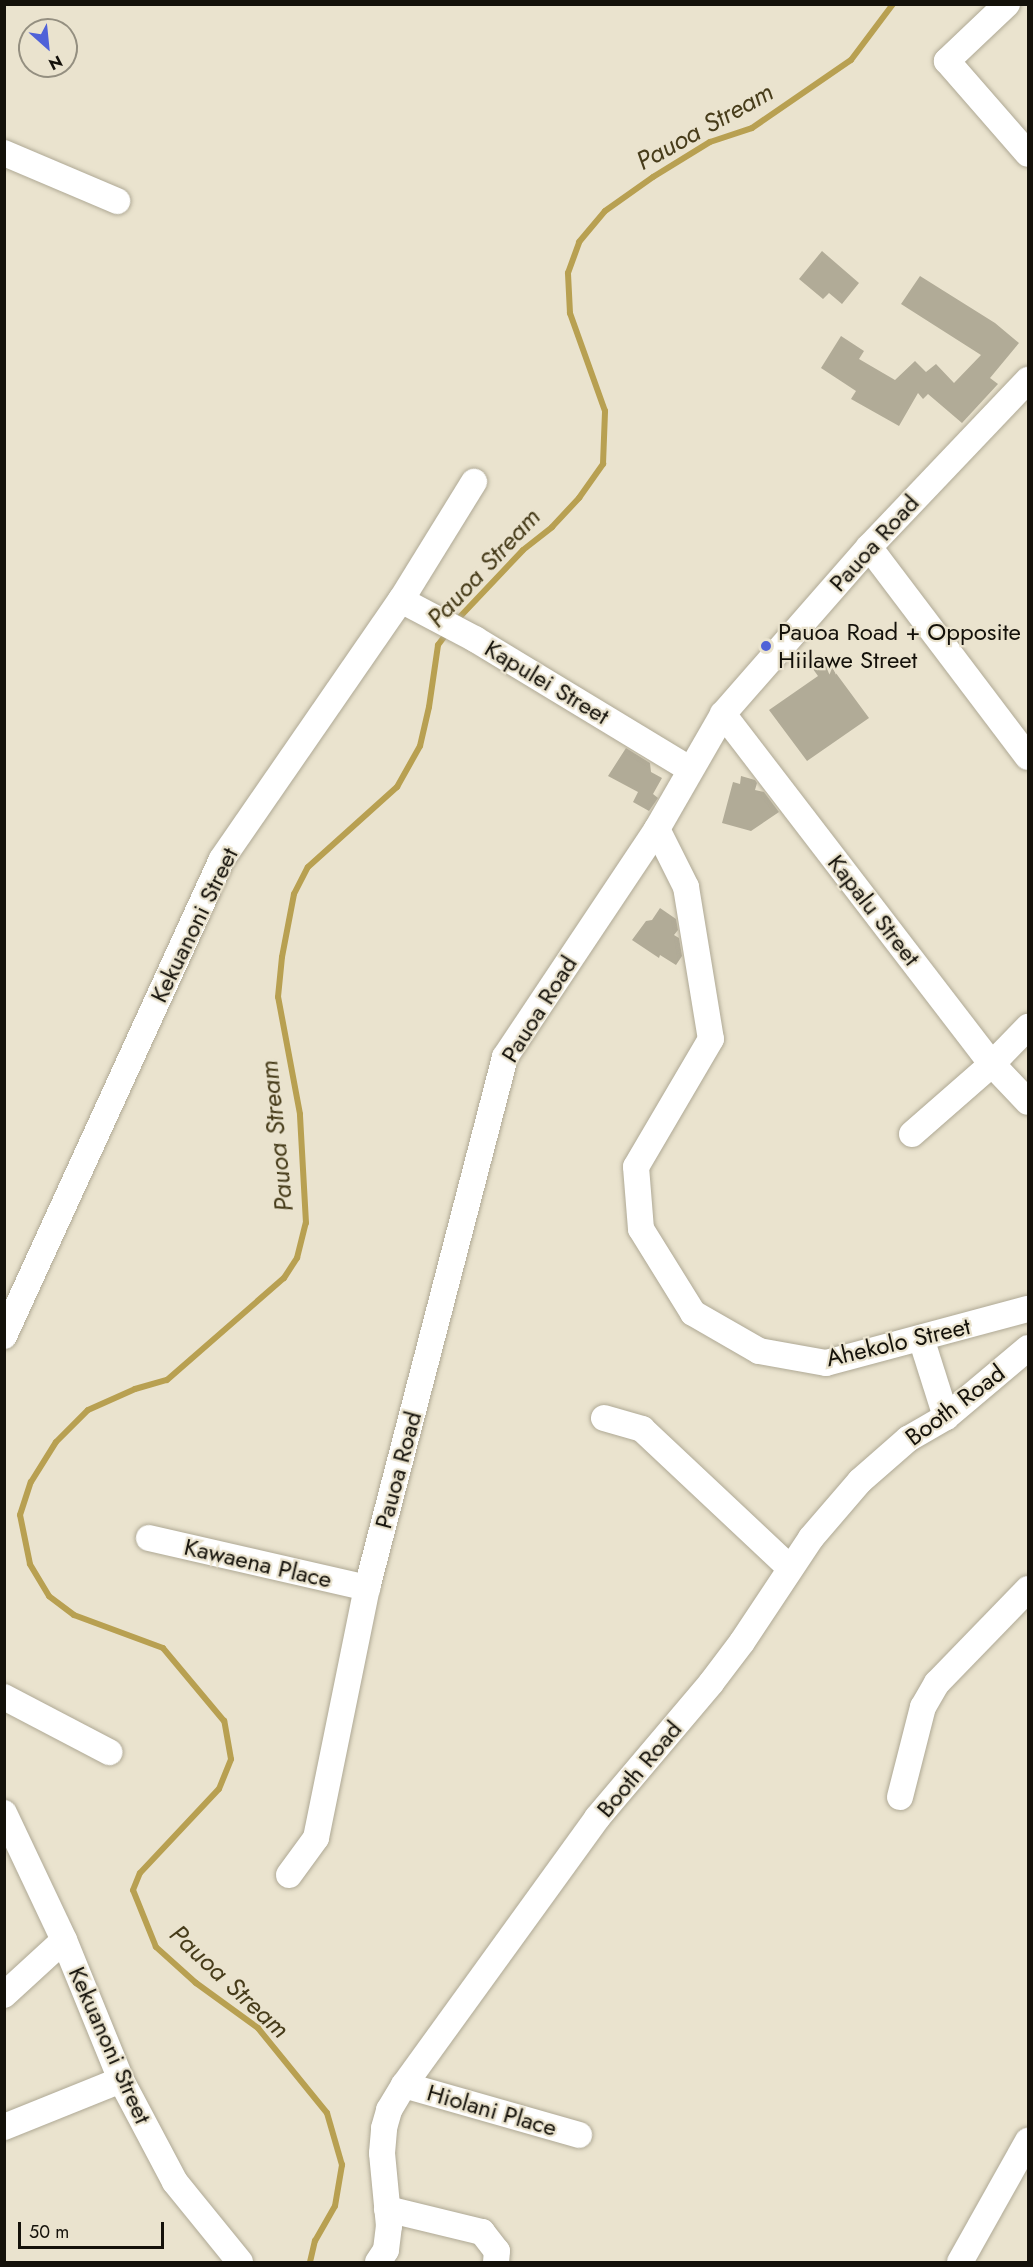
<!DOCTYPE html>
<style>
body{margin:0}
#map{position:relative;width:1033px;height:2267px;overflow:hidden;background:#eae3ce;font-family:Jost,sans-serif}
div>[style]{position:absolute}
[style*='--x']{left:calc(var(--x)*1px);top:calc(var(--y)*1px);width:calc(var(--w)*1px);rotate:calc(var(--a)*1deg)}
.stream>*{height:6px;margin:-3px;padding:0 3px;transform-origin:3px;border-radius:3px;background:#b8a051}
.building>*{inset:0;background:#b1ab97}
.roads{filter:drop-shadow(0 0 2px #afa995) drop-shadow(0 0 2px #afa995)}
.minor>*{height:26px;margin:-13px;padding:0 13px;transform-origin:13px;border-radius:13px;background:#fff}
.dots>*{width:16px;height:16px;translate:-50% -50%;box-sizing:border-box;border:3px solid #eae3ce;border-radius:50%}
span{translate:-50% -50%;white-space:nowrap;text-align:center;line-height:1.15;-webkit-text-stroke:4.5px #eae3ce;paint-order:stroke}
.street-label{font-size:24px;color:#14110a}
.poi-label{font-size:24px;color:#14110a}
.left{translate:0 -50%;text-align:left}
.water-label{font-size:26px;color:#473c1a;font-style:italic}
.frame{position:absolute;inset:0;border:6px solid #14110a;pointer-events:none}
.north{position:absolute;left:18px;top:18px;width:60px;height:60px;box-sizing:border-box;background:#eae3ce;border:2px solid #948f80;border-radius:50%;rotate:153deg;font-size:16px;font-weight:700;line-height:24px;text-align:center;color:#14110a}
.north::after{content:'';display:block;margin:auto;width:21px;height:27px;background:#5062d8;clip-path:polygon(50% 0,100% 100%,50% 72%,0 100%)}
.scale{position:absolute;left:18px;top:2222px;width:146px;height:27px;box-sizing:border-box;border:3px solid #14110a;border-top:0;padding-left:8px;font-size:18px;line-height:21px;white-space:nowrap;color:#14110a;-webkit-text-stroke:4px #eae3ce;paint-order:stroke}
</style>
<div id="map">
<div class="stream">
<i style="--x:455;--y:622;--w:99;--a:-46.6"></i>
<i style="--x:523;--y:550;--w:37;--a:-38"></i>
<i style="--x:552;--y:527;--w:40;--a:-47"></i>
<i style="--x:579;--y:498;--w:42;--a:-54.8"></i>
<i style="--x:603;--y:464;--w:53;--a:-87.8"></i>
<i style="--x:605;--y:411;--w:104;--a:-109.7"></i>
<i style="--x:570;--y:313;--w:40;--a:-92.9"></i>
<i style="--x:568;--y:273;--w:33;--a:-70"></i>
<i style="--x:579;--y:242;--w:40;--a:-50"></i>
<i style="--x:605;--y:211;--w:59;--a:-35.3"></i>
<i style="--x:653;--y:177;--w:67;--a:-31.6"></i>
<i style="--x:710;--y:142;--w:44;--a:-18.4"></i>
<i style="--x:752;--y:128;--w:120;--a:-34.5"></i>
<i style="--x:851;--y:60;--w:70;--a:-53.1"></i>
<i style="--x:310;--y:2262;--w:22;--a:-77"></i>
<i style="--x:315;--y:2241;--w:40;--a:-60.3"></i>
<i style="--x:335;--y:2206;--w:42;--a:-80.3"></i>
<i style="--x:342;--y:2165;--w:54;--a:-106.1"></i>
<i style="--x:327;--y:2113;--w:109;--a:-129.1"></i>
<i style="--x:258;--y:2028;--w:77;--a:-144"></i>
<i style="--x:196;--y:1983;--w:54;--a:-138"></i>
<i style="--x:156;--y:1947;--w:61;--a:-112"></i>
<i style="--x:133;--y:1890;--w:18;--a:-68"></i>
<i style="--x:140;--y:1873;--w:115;--a:-46.8"></i>
<i style="--x:219;--y:1789;--w:32;--a:-68"></i>
<i style="--x:231;--y:1759;--w:39;--a:-100"></i>
<i style="--x:224;--y:1721;--w:95;--a:-129.9"></i>
<i style="--x:163;--y:1648;--w:95;--a:-159.7"></i>
<i style="--x:74;--y:1615;--w:31;--a:-143"></i>
<i style="--x:49;--y:1596;--w:37;--a:-121"></i>
<i style="--x:30;--y:1564;--w:50;--a:-101.5"></i>
<i style="--x:20;--y:1515;--w:35;--a:-72"></i>
<i style="--x:31;--y:1482;--w:47;--a:-58"></i>
<i style="--x:56;--y:1442;--w:45;--a:-45"></i>
<i style="--x:88;--y:1410;--w:51;--a:-24.1"></i>
<i style="--x:135;--y:1389;--w:33;--a:-16"></i>
<i style="--x:167;--y:1380;--w:155;--a:-41.1"></i>
<i style="--x:284;--y:1278;--w:24;--a:-57"></i>
<i style="--x:297;--y:1258;--w:36;--a:-76"></i>
<i style="--x:306;--y:1223;--w:109;--a:-93.2"></i>
<i style="--x:300;--y:1114;--w:119;--a:-100.6"></i>
<i style="--x:278;--y:997;--w:40;--a:-84.3"></i>
<i style="--x:282;--y:957;--w:64;--a:-79.2"></i>
<i style="--x:294;--y:894;--w:30;--a:-63"></i>
<i style="--x:308;--y:867;--w:120;--a:-42"></i>
<i style="--x:397;--y:787;--w:47;--a:-60.7"></i>
<i style="--x:420;--y:746;--w:40;--a:-77"></i>
<i style="--x:429;--y:707;--w:63;--a:-81.7"></i>
<i style="--x:438;--y:645;--w:15;--a:-53"></i>
</div>
<div class="building">
<i style="clip-path:polygon(822px 251px,859px 283px,842px 304px,829px 293px,823px 299px,799px 279px)"></i>
<i style="clip-path:polygon(920px 276px,995px 323px,1019px 343px,990px 378px,998px 384px,962px 423px,928px 394px,923px 399px,918px 393px,899px 426px,851px 399px,856px 391px,821px 368px,841px 336px,864px 351px,859px 359px,895px 380px,915px 361px,926px 372px,936px 364px,954px 383px,981px 355px,901px 304px)"></i>
<i style="clip-path:polygon(827px 661px,869px 718px,807px 761px,769px 710px,818px 676px,813px 669px)"></i>
<i style="clip-path:polygon(626px 748px,650px 763px,651px 772px,662px 778px,653px 794px,658px 798px,649px 811px,633px 802px,638px 792px,608px 776px)"></i>
<i style="clip-path:polygon(741px 776px,755px 780px,757px 783px,755px 790px,764px 792px,779px 812px,751px 831px,722px 823px,733px 782px,740px 784px)"></i>
<i style="clip-path:polygon(660px 908px,676px 919px,678px 930px,674px 935px,679px 938px,682px 956px,676px 965px,660px 955px,659px 958px,632px 940px,646px 921px,652px 920px)"></i>
</div>
<div class="roads">
<div class="minor">
<i style="--x:1007;--y:4;--w:83;--a:136.5"></i>
<i style="--x:947;--y:61;--w:123;--a:48.9"></i>
<i style="--x:4;--y:153;--w:123;--a:23"></i>
<i style="--x:869;--y:547;--w:263;--a:52.9"></i>
<i style="--x:401;--y:600;--w:84;--a:27.8"></i>
<i style="--x:475;--y:639;--w:251;--a:31.2"></i>
<i style="--x:723;--y:714;--w:441;--a:52.5"></i>
<i style="--x:992;--y:1064;--w:52;--a:46.5"></i>
<i style="--x:657;--y:829;--w:65;--a:63.4"></i>
<i style="--x:686;--y:887;--w:154;--a:80.7"></i>
<i style="--x:711;--y:1039;--w:148;--a:120.4"></i>
<i style="--x:636;--y:1167;--w:62;--a:85.4"></i>
<i style="--x:641;--y:1229;--w:99;--a:58.2"></i>
<i style="--x:693;--y:1313;--w:76;--a:29.9"></i>
<i style="--x:759;--y:1351;--w:68;--a:10.2"></i>
<i style="--x:826;--y:1363;--w:209;--a:-15"></i>
<i style="--x:912;--y:1134;--w:106;--a:-41.2"></i>
<i style="--x:992;--y:1064;--w:52;--a:-45.8"></i>
<i style="--x:4;--y:1336;--w:524;--a:-65.44"></i>
<i style="--x:222;--y:859;--w:315;--a:-55.4"></i>
<i style="--x:401;--y:600;--w:139;--a:-58.3"></i>
<i style="--x:921;--y:1338;--w:83;--a:72.4"></i>
<i style="--x:604;--y:1418;--w:40;--a:16"></i>
<i style="--x:642;--y:1429;--w:203;--a:43.2"></i>
<i style="--x:149;--y:1538;--w:224;--a:12.9"></i>
<i style="--x:4;--y:1697;--w:119;--a:27.6"></i>
<i style="--x:900;--y:1797;--w:93;--a:-75.7"></i>
<i style="--x:923;--y:1707;--w:28;--a:-60"></i>
<i style="--x:937;--y:1683;--w:131;--a:-45.9"></i>
<i style="--x:4;--y:1813;--w:140;--a:64.7"></i>
<i style="--x:64;--y:1940;--w:151;--a:67.8"></i>
<i style="--x:121;--y:2080;--w:115;--a:62.1"></i>
<i style="--x:175;--y:2182;--w:103;--a:50.9"></i>
<i style="--x:289;--y:1875;--w:46;--a:-53.9"></i>
<i style="--x:316;--y:1838;--w:255;--a:-78.5"></i>
<i style="--x:367;--y:1588;--w:549;--a:-75.43"></i>
<i style="--x:505;--y:1057;--w:274;--a:-56.3"></i>
<i style="--x:657;--y:829;--w:133;--a:-60.1"></i>
<i style="--x:723;--y:714;--w:222;--a:-48.8"></i>
<i style="--x:869;--y:547;--w:231;--a:-46.4"></i>
<i style="--x:4;--y:1995;--w:81;--a:-42.5"></i>
<i style="--x:404;--y:2085;--w:182;--a:15.9"></i>
<i style="--x:4;--y:2127;--w:126;--a:-21.9"></i>
<i style="--x:387;--y:2209;--w:98;--a:13.6"></i>
<i style="--x:482;--y:2232;--w:24;--a:52"></i>
<i style="--x:497;--y:2251;--w:11;--a:95"></i>
<i style="--x:378;--y:2262;--w:14;--a:-56"></i>
<i style="--x:386;--y:2250;--w:24;--a:-83"></i>
<i style="--x:389;--y:2226;--w:73;--a:-95.5"></i>
<i style="--x:382;--y:2153;--w:25;--a:-85"></i>
<i style="--x:384;--y:2128;--w:19;--a:-74"></i>
<i style="--x:389;--y:2110;--w:29;--a:-59"></i>
<i style="--x:404;--y:2085;--w:329;--a:-54.1"></i>
<i style="--x:597;--y:1818;--w:177;--a:-49.8"></i>
<i style="--x:711;--y:1683;--w:51;--a:-52.9"></i>
<i style="--x:742;--y:1642;--w:125;--a:-56.4"></i>
<i style="--x:811;--y:1538;--w:75;--a:-49.3"></i>
<i style="--x:860;--y:1481;--w:64;--a:-41.2"></i>
<i style="--x:908;--y:1439;--w:44;--a:-30.1"></i>
<i style="--x:946;--y:1417;--w:107;--a:-40.1"></i>
<i style="--x:960;--y:2262;--w:139;--a:-60.7"></i>
</div>
</div>
<div class="dots">
<i style="left:766px;top:646px;background:#5062d8"></i>
</div>
<div class="street-label">
<span style="left:874px;top:543px;rotate:-48deg">Pauoa Road</span>
<span style="left:547px;top:682px;rotate:31deg">Kapulei Street</span>
<span style="left:874px;top:910px;rotate:52deg">Kapalu Street</span>
<span style="left:194px;top:925px;rotate:-64deg">Kekuanoni Street</span>
<span style="left:539px;top:1009px;rotate:-58deg">Pauoa Road</span>
<span style="left:898px;top:1342px;rotate:-13deg">Ahekolo Street</span>
<span style="left:955px;top:1405px;rotate:-37deg">Booth Road</span>
<span style="left:398px;top:1470px;rotate:-75deg">Pauoa Road</span>
<span style="left:258px;top:1563px;rotate:13deg">Kawaena Place</span>
<span style="left:639px;top:1769px;rotate:-50deg">Booth Road</span>
<span style="left:110px;top:2045px;rotate:66deg">Kekuanoni Street</span>
<span style="left:492px;top:2110px;rotate:16deg">Hiolani Place</span>
</div>
<div class="poi-label">
<span class="left" style="left:778px;top:646px">Pauoa Road + Opposite<br>Hiilawe Street</span>
</div>
<div class="water-label">
<span style="left:705px;top:127px;rotate:-29deg">Pauoa Stream</span>
<span style="left:484px;top:568px;rotate:-47deg">Pauoa Stream</span>
<span style="left:277px;top:1136px;rotate:-96deg">Pauoa Stream</span>
<span style="left:229px;top:1982px;rotate:43deg">Pauoa Stream</span>
</div>
<div class="frame"></div>
<div class="north">N</div>
<div class="scale">50 m</div>
</div>
